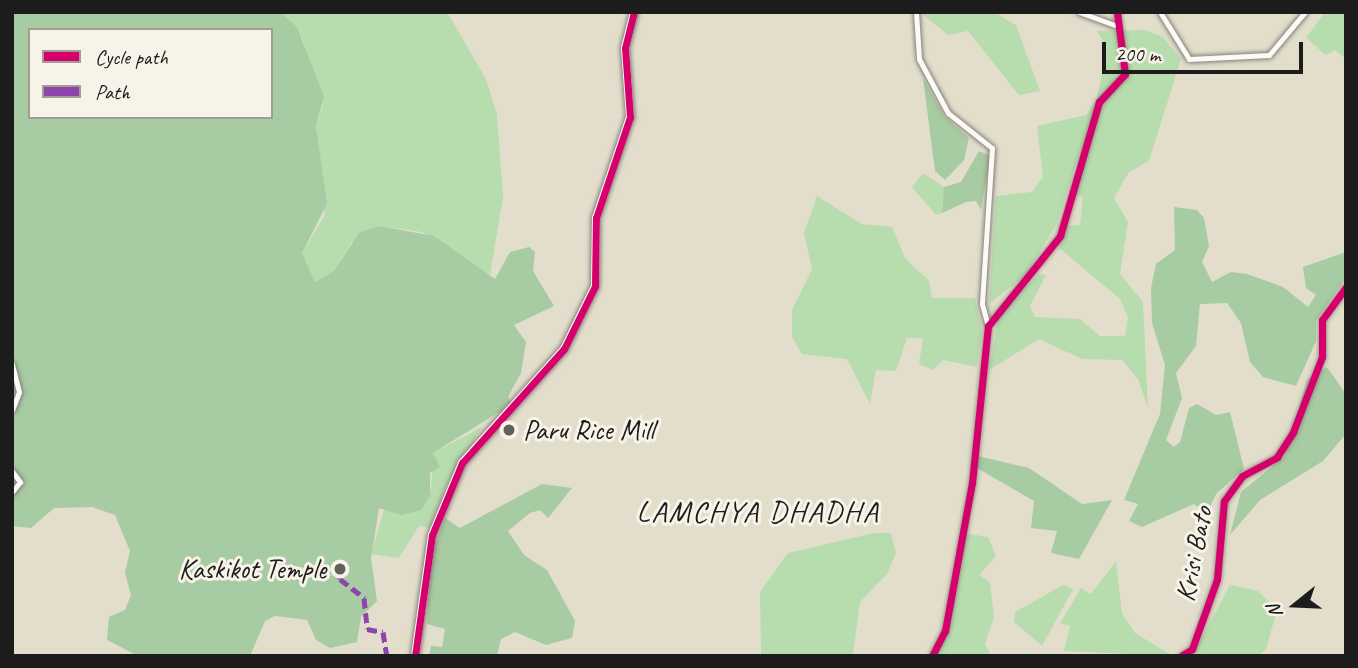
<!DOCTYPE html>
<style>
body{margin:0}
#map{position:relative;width:1358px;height:668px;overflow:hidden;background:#e3decc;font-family:Caveat,sans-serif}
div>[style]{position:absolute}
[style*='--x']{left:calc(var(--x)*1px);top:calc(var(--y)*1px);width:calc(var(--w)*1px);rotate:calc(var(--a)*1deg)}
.green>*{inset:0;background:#b7dcae}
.forest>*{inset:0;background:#a7cba2}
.roads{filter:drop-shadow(0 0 2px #86837a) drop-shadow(0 0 2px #86837a)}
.street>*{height:5px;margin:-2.5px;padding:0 2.5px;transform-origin:2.5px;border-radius:2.5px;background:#fbfaf7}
.secondary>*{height:8px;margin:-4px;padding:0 4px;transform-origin:4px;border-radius:4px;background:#fbfaf7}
.quiet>*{height:5px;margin-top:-2.5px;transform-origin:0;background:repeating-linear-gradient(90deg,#8e44ad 0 10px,transparent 0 15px)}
.cycleway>*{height:7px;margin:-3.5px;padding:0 3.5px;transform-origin:3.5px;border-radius:3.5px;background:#d6006c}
.dots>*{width:19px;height:19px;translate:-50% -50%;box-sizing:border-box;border:4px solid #f7f3e8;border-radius:50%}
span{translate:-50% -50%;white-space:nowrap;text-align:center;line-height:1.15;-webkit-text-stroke:6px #f7f3e8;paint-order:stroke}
.poi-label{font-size:28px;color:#1c1c1c}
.left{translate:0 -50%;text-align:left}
.right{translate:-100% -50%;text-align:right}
.street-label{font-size:28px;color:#1c1c1c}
.neighbourhood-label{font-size:30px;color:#1c1c1c;letter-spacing:2px}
.frame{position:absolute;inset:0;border:14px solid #1c1c1c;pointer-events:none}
.legend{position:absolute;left:28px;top:28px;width:245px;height:91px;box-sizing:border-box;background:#f7f3e8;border:2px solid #9f9d96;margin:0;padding:9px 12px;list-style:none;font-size:21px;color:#1c1c1c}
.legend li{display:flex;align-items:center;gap:14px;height:35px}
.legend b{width:35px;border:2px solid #9f9d96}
.north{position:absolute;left:1260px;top:570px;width:70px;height:70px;-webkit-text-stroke:5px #f7f3e8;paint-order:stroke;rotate:252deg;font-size:19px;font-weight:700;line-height:28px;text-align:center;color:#1c1c1c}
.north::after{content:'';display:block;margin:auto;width:24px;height:32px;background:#1c1c1c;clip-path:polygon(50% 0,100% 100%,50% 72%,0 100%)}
.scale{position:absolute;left:1102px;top:42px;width:201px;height:32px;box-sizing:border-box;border:4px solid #1c1c1c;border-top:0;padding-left:9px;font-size:21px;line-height:24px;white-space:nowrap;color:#1c1c1c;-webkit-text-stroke:5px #f7f3e8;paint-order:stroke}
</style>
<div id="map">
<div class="green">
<i style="clip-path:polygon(447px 12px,486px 79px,497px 114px,503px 197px,490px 275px,422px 232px,379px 226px,352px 242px,334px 271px,315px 282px,302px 253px,325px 215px,316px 127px,323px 106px,302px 37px,280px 12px)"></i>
<i style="clip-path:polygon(920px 12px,994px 12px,1016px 25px,1040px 91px,1019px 95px,968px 31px,948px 35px)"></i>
<i style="clip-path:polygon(1346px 12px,1346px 59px,1335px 50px,1326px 55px,1306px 38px,1324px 13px)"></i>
<i style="clip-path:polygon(1145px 30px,1163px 37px,1181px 59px,1149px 161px,1129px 172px,1114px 198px,1128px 222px,1120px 274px,1143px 302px,1148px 408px,1138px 379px,1122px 360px,1082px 359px,1039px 339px,989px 370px,999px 314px,1039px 274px,1046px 275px,1030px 306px,1035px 317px,1080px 319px,1100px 336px,1125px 336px,1128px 317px,1120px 299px,1059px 248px,1066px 226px,1080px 225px,1083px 197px,1074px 194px,1081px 148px,1056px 225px,1026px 275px,989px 304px,996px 196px,1032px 192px,1043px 177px,1037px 126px,1086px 115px,1097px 99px,1107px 48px,1097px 31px)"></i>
<i style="clip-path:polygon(923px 173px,944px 187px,942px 213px,936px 215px,912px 187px)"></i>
<i style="clip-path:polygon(817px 196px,862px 224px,892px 227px,905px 258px,929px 281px,932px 298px,975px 298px,982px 331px,977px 367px,943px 360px,933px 370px,919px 364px,923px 338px,907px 338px,896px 371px,876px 370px,870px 404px,847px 359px,802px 354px,792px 337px,792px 310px,812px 269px,804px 233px)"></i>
<i style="clip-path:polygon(482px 427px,446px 485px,430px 528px,419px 526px,399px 558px,371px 554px,384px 510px,431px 490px,433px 453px)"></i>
<i style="clip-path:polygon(874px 533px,891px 533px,896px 553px,887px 574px,860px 602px,853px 654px,761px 656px,760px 592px,788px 553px)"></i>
<i style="clip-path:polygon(963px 533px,988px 537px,996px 556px,979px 575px,990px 582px,994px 617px,985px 644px,991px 656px,936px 656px,949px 626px)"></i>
<i style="clip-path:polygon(1116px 561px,1122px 613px,1135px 633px,1173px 656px,1064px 651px,1070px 626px,1060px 624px,1081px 588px,1091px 594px)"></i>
<i style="clip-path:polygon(1063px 585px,1073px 589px,1042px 646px,1014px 622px,1015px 612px)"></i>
<i style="clip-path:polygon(1230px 585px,1258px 591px,1277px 610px,1266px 649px,1258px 656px,1192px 656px)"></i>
</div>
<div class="forest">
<i style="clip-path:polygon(evenodd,12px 12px,280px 12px,297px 27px,324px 96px,316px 127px,327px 204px,302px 253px,315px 282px,334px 271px,359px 233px,379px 226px,434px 236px,495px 279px,510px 252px,529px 247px,535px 252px,533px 271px,554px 306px,514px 325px,526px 342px,521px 373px,508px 397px,512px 404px,433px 453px,440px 467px,430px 473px,430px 496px,421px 510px,401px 515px,379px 508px,371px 558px,377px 601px,361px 617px,357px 642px,330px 648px,316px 640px,307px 620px,275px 616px,265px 621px,250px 656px,138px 656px,107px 640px,109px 617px,125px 610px,131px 595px,125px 573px,130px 551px,115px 515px,92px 507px,54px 508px,31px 528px,12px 526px,12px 12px,30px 30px,271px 30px,271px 117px,30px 117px,30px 30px)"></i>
<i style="clip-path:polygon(923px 78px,944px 116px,969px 138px,964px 160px,945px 180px,935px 171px)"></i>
<i style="clip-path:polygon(979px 151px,990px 156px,981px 210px,976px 201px,966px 202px,942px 213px,944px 187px,961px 182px)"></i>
<i style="clip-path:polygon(1174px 207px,1197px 210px,1204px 218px,1209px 246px,1202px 262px,1212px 282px,1231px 272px,1247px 274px,1283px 287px,1308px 307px,1316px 295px,1306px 288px,1303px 267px,1346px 252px,1346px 278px,1316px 321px,1316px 341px,1296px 386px,1263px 377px,1250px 362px,1241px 323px,1227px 303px,1200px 304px,1196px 346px,1176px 373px,1182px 398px,1166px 440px,1174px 447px,1180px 442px,1189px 408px,1197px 404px,1216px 415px,1230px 412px,1244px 469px,1216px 494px,1207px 514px,1194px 504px,1142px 527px,1129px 521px,1138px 504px,1124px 500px,1160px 414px,1165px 365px,1152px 323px,1151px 288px,1156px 264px,1175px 250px)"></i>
<i style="clip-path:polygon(1327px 367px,1346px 394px,1346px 434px,1323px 461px,1260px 500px,1230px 535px,1241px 492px,1285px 456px,1307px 380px)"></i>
<i style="clip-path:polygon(978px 456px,1029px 468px,1082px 504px,1112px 500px,1079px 559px,1051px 553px,1057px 531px,1031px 528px,1034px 501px,977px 468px)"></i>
<i style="clip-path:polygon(542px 484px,572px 488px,548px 518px,540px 510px,530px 513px,508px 531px,524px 555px,547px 570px,575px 621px,572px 638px,546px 645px,515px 632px,501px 639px,497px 656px,429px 656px,431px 646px,442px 647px,445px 629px,427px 624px,430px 559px,445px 518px,460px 528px)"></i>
</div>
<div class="roads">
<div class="street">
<i style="--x:916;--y:12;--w:47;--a:86.3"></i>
<i style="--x:919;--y:59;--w:61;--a:61.8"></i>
<i style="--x:948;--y:113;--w:56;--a:38.5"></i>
<i style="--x:992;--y:148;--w:156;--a:93.7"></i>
<i style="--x:982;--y:304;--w:23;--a:75"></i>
<i style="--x:1079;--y:12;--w:38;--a:20"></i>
<i style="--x:1160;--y:12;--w:55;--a:58.3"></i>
<i style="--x:1189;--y:59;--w:80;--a:-2.9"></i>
<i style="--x:1269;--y:55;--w:56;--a:-50.1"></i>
<i style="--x:12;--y:364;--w:29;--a:76"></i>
<i style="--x:19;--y:392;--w:19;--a:111"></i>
<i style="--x:12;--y:471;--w:14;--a:54"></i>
<i style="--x:20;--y:482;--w:13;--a:129"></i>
<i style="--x:932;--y:656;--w:28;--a:-63"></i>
<i style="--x:945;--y:631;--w:150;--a:-79.7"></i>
<i style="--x:972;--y:483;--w:158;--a:-84.2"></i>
<i style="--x:988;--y:326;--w:115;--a:-51.3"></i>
<i style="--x:1060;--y:236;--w:140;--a:-73.8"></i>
<i style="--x:1099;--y:102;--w:38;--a:-47"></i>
<i style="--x:1125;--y:74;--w:63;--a:-97.4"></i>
<i style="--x:1181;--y:656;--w:13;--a:-32"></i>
<i style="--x:1192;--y:649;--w:74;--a:-70.3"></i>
<i style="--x:1217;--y:579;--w:78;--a:-84.9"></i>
<i style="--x:1224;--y:501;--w:31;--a:-54"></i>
<i style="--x:1242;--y:476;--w:40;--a:-28"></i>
<i style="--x:1277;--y:457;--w:30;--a:-57"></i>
<i style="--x:1293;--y:432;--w:80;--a:-68.9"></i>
<i style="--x:1322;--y:357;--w:37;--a:-90"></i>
<i style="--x:1322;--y:320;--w:41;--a:-54"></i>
</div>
<div class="secondary">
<i style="--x:415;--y:656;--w:122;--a:-82"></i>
<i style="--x:432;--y:535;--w:78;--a:-67.4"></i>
<i style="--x:462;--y:463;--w:153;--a:-48.2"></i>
<i style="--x:564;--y:349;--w:70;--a:-63.8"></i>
<i style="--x:595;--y:286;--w:68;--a:-89.2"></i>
<i style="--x:596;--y:218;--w:107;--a:-71.4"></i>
<i style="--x:630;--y:117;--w:69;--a:-94.1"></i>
<i style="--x:625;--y:48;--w:37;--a:-76"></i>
</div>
</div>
<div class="quiet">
<i style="--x:340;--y:570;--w:9;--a:90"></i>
<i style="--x:340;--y:579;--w:31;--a:38"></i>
<i style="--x:364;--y:598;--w:31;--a:84"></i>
<i style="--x:367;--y:629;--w:16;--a:11"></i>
<i style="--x:383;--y:632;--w:24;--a:81"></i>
</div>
<div class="cycleway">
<i style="--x:415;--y:656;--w:122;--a:-82"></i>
<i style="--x:432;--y:535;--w:78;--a:-67.4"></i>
<i style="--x:462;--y:463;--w:153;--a:-48.2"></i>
<i style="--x:564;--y:349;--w:70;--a:-63.8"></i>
<i style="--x:595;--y:286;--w:68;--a:-89.2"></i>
<i style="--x:596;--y:218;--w:107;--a:-71.4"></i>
<i style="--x:630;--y:117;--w:69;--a:-94.1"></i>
<i style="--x:625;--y:48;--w:37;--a:-76"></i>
<i style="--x:932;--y:656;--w:28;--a:-63"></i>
<i style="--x:945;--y:631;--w:150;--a:-79.7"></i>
<i style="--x:972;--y:483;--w:158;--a:-84.2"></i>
<i style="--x:988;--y:326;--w:115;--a:-51.3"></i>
<i style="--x:1060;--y:236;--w:140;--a:-73.8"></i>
<i style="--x:1099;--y:102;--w:38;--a:-47"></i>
<i style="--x:1125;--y:74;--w:63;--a:-97.4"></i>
<i style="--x:1181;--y:656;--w:13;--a:-32"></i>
<i style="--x:1192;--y:649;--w:74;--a:-70.3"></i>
<i style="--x:1217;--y:579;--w:78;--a:-84.9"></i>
<i style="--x:1224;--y:501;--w:31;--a:-54"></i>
<i style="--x:1242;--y:476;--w:40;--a:-28"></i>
<i style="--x:1277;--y:457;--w:30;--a:-57"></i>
<i style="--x:1293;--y:432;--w:80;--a:-68.9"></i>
<i style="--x:1322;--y:357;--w:37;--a:-90"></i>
<i style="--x:1322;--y:320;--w:41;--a:-54"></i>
</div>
<div class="dots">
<i style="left:509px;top:430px;background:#62605a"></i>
<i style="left:340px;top:569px;background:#62605a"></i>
</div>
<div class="poi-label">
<span class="left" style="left:523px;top:430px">Paru Rice Mill</span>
<span class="right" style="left:326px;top:569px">Kaskikot Temple</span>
</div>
<div class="street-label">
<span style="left:1194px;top:554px;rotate:-79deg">Krisi Bato</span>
</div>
<div class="neighbourhood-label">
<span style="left:758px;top:511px">LAMCHYA DHADHA</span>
</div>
<div class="frame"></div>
<ul class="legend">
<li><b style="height:9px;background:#d6006c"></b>Cycle path</li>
<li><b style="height:9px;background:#8e44ad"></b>Path</li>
</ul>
<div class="north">N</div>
<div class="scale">200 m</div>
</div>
